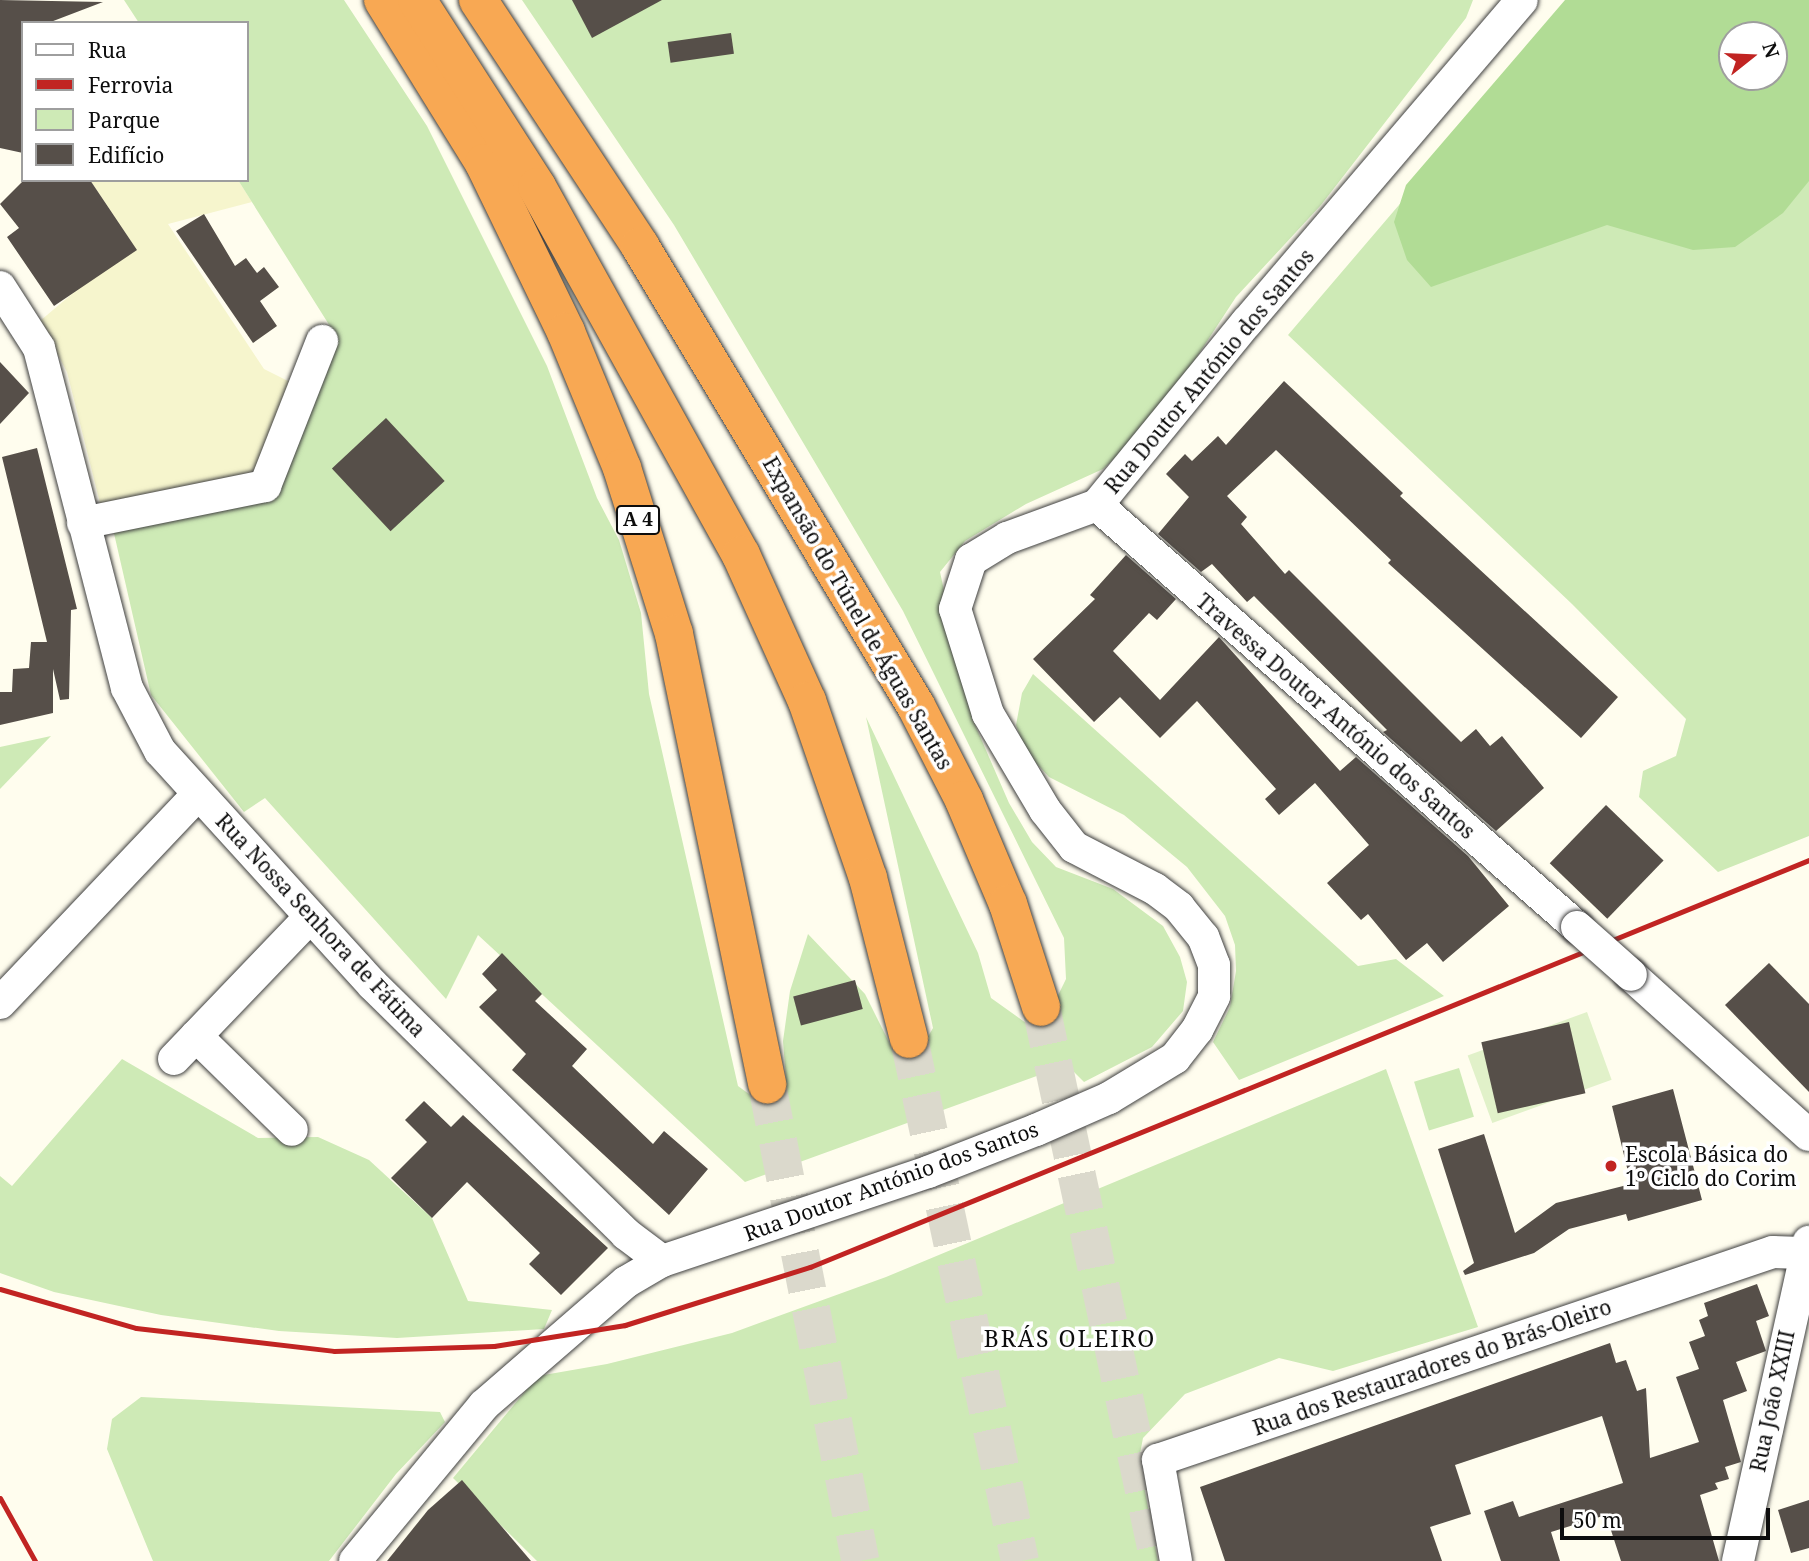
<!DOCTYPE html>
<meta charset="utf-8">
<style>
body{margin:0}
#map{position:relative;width:1809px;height:1561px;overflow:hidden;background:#fffdee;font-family:"Noto Serif",serif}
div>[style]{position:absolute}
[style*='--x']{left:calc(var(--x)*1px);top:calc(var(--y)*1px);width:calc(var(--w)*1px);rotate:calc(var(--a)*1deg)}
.farmland>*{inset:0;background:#f6f5cd}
.green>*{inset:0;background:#ceeab6;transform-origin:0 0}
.forest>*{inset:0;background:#b1dc95}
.pitch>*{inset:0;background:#e1f1c9;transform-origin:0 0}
.building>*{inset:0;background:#564f49;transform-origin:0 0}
.highway-tunnel>*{height:38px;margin-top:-19px;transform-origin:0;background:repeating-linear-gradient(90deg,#dbd9cc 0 38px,transparent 0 57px)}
.roads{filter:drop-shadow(0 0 2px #404040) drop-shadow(0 0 2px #404040)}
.minor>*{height:32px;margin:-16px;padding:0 16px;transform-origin:16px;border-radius:16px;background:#fff}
.highway>*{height:38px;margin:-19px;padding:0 19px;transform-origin:19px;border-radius:19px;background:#f8a853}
.rail>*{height:5px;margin:-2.5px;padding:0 2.5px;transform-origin:2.5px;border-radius:2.5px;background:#c12422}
.bridges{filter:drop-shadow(0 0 2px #404040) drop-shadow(0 0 2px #404040)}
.minor-bridge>*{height:32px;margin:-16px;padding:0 16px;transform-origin:16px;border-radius:16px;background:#fff}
.dots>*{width:19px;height:19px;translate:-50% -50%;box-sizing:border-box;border:4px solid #fff;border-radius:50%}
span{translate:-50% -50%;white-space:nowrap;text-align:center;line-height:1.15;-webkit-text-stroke:7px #fff;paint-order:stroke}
.shield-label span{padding:2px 5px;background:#fff;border:2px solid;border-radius:5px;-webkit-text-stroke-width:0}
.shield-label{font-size:19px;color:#0d0d0d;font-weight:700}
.street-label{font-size:21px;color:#0d0d0d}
.poi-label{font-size:21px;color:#0d0d0d}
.left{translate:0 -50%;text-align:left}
.neighbourhood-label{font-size:23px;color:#0d0d0d;letter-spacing:2px}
.legend{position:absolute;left:21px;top:21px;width:228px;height:161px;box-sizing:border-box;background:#fff;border:2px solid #9e9e9e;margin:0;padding:9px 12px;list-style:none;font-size:21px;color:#0d0d0d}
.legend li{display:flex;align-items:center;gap:14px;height:35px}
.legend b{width:35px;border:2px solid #9e9e9e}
.north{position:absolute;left:1718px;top:21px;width:70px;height:70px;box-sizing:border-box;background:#fff;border:2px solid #9e9e9e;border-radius:50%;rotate:72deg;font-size:19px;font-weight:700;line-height:28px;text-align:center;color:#0d0d0d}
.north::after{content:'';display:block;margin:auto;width:24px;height:32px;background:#c12422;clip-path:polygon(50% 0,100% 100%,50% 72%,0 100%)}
.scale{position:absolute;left:1560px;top:1508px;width:210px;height:32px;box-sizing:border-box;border:4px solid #0d0d0d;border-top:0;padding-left:9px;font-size:21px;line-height:24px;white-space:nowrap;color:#0d0d0d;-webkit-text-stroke:5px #fff;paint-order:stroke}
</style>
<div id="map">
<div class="farmland">
<i style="clip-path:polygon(90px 180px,238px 180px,252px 202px,168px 224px,264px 369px,294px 384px,256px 477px,117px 509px,100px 503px,67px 372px,40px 321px,132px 243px)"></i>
</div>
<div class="green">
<i style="clip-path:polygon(124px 0,344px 0,427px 126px,547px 366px,597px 498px,619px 540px,641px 613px,649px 694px,738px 1086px,760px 1102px,786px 1079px,783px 1041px,790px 991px,808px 934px,865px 994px,891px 1046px,926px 1040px,933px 1028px,866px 717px,978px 953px,991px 998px,1026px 1023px,1047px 1018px,1066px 979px,1064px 938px,903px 611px,674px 225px,522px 0,1473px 0,1466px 18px,1321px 205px,1236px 297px,1166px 404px,1128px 446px,1103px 469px,1026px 504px,965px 541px,940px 572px,972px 718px,1009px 803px,1032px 842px,1056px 867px,1113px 889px,1163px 926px,1180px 957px,1187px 982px,1183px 1011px,1152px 1047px,1084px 1082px,1067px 1065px,745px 1182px,478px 935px,446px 999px,265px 798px,244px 812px,151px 695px,113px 529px,262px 501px,338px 339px,238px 180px,247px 180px,247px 23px,139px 23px)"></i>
<i style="clip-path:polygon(evenodd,1574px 0,1809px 0,1809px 836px,1718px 872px,1639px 797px,1643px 771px,1676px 756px,1686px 719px,1572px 604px,1288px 335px,1574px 0,1732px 35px,1774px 35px,1774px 77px,1732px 77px,1732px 35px)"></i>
<i style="clip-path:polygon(1033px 674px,1358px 966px,1396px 959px,1444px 996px,1239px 1080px,1213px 1042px,1230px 1007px,1236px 971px,1235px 945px,1225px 916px,1187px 867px,1124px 815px,1049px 777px,1025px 751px,1016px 725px,1022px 693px)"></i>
<i style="clip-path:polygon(51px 736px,0 789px,0 747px)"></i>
<i style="clip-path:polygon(122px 1059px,258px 1138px,318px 1137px,369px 1160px,432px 1218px,468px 1301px,552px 1310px,544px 1329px,397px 1338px,279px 1331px,161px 1315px,54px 1292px,0 1273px,0 1176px,12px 1186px)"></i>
<i style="left:1459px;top:1068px;width:51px;height:47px;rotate:73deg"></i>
<i style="clip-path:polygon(1386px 1069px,1478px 1327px,1333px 1371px,1279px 1358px,1185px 1394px,1143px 1438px,1139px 1459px,1158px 1561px,537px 1561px,453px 1478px,538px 1376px,607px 1364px,732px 1333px,886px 1277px)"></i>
<i style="clip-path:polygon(141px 1397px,440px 1412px,445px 1422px,396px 1474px,329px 1561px,153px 1561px,107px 1449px,112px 1419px)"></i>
</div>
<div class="forest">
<i style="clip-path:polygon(evenodd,1565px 0,1809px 0,1809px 181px,1783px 213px,1735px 247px,1693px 250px,1607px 225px,1431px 287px,1407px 260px,1394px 222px,1406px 185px,1565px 0,1732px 35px,1774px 35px,1774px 77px,1732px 77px,1732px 35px)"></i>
</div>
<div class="pitch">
<i style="left:1587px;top:1012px;width:72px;height:127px;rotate:70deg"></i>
</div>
<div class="building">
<i style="clip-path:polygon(0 0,103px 2px,48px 23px,23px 23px,23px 153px,0 148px)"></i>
<i style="clip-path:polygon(572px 0,662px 0,592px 38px)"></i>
<i style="left:731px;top:33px;width:21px;height:64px;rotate:82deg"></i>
<i style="clip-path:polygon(24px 180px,90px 180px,137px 250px,54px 306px,7px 237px,19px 228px,0 204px)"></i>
<i style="clip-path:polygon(204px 214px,235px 266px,246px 258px,257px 273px,264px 267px,279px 287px,260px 301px,277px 326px,253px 343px,176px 231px)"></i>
<i style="clip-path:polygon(0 362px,29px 393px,0 424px)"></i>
<i style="clip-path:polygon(1284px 381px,1403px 493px,1400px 496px,1618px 697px,1581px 738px,1388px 563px,1391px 560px,1276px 450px,1227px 496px,1247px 517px,1241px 524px,1285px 574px,1289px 570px,1461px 742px,1476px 729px,1490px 746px,1502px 736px,1544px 788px,1496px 831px,1383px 732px,1387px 730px,1254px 596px,1247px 602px,1212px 564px,1201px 572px,1158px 534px,1189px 497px,1166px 474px,1185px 454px,1192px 461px,1218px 436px,1226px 445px)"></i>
<i style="left:386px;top:418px;width:86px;height:74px;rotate:47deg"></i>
<i style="clip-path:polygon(37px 448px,77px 609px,71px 610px,69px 699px,60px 700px,53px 669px,53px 713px,0 725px,0 692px,12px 692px,13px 669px,29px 668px,31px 642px,47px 642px,2px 457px)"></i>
<i style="clip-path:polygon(1126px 555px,1176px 599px,1157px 620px,1149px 613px,1113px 651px,1160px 700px,1219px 637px,1340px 771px,1356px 757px,1468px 856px,1509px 906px,1443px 962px,1427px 943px,1406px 960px,1368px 914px,1361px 920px,1327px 883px,1369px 845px,1315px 783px,1279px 815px,1265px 799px,1276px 789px,1197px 701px,1160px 738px,1120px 697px,1094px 722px,1033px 659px,1095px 599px,1090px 595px)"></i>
<i style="left:1606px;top:805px;width:80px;height:81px;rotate:44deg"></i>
<i style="clip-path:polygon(502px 953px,542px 994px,535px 1001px,587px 1049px,572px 1066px,653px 1144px,664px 1131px,708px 1169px,669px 1215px,512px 1070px,526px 1054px,479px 1007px,497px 990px,482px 974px)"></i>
<i style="clip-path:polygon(1769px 963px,1809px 1004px,1809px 1092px,1725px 1005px)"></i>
<i style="left:855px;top:980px;width:30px;height:64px;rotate:75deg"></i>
<i style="left:1569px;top:1022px;width:73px;height:90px;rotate:77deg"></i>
<i style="clip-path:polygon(1673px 1089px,1702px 1200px,1628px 1221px,1626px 1214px,1569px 1229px,1534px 1253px,1465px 1275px,1463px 1271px,1474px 1263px,1438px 1149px,1484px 1134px,1515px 1233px,1556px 1203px,1631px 1184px,1612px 1106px)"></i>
<i style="clip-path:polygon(424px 1101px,451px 1127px,463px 1115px,608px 1248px,561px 1295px,529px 1264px,540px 1253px,467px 1182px,432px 1218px,391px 1178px,427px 1142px,405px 1120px)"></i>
<i style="clip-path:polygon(1757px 1284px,1769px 1316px,1756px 1321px,1766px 1351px,1736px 1362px,1747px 1391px,1723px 1400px,1741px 1462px,1725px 1467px,1729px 1479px,1715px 1483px,1718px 1489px,1700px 1495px,1719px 1561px,1621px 1561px,1606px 1515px,1551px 1532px,1560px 1561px,1501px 1561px,1484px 1511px,1513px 1501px,1519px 1517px,1623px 1483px,1602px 1416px,1455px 1465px,1471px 1514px,1430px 1527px,1442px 1561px,1225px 1561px,1200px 1487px,1610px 1343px,1616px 1363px,1626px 1360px,1637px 1391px,1646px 1388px,1650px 1458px,1699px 1442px,1676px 1377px,1699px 1369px,1689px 1342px,1705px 1336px,1699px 1320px,1708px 1316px,1704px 1303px)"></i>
<i style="clip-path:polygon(462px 1480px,531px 1561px,387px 1561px,428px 1510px)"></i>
<i style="clip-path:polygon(1809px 1500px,1809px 1548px,1791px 1553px,1778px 1510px)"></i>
</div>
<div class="highway-tunnel">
<i style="--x:1041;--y:1007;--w:566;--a:77.98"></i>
<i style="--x:909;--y:1039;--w:534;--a:78"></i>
<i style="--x:767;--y:1085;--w:485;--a:78.9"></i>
</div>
<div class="roads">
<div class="minor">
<i style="--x:0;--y:287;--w:72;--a:57.4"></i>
<i style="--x:39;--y:348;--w:351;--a:75.5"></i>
<i style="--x:127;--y:688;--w:71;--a:62.4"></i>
<i style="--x:160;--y:751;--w:316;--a:47.7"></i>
<i style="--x:373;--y:985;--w:355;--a:44.5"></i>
<i style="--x:626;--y:1234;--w:45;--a:36.9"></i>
<i style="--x:1097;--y:505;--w:639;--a:41.32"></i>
<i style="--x:83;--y:523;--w:186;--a:-11.5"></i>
<i style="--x:265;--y:486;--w:156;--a:-68.5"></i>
<i style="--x:1631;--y:975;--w:239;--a:42"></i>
<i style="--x:0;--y:1003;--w:288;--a:-46.5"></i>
<i style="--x:196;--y:1036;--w:134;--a:44.4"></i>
<i style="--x:174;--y:1059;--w:197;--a:-46.2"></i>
<i style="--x:355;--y:1561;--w:202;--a:-50.4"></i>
<i style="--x:484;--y:1405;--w:188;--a:-40.9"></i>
<i style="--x:626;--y:1282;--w:42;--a:-30.3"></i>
<i style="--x:662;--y:1261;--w:280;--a:-18.5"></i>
<i style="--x:928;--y:1172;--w:116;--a:-21.3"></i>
<i style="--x:1036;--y:1130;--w:80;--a:-23.7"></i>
<i style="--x:1109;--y:1098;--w:77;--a:-31.2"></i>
<i style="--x:1175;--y:1058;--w:36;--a:-52"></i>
<i style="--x:1197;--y:1030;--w:38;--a:-63"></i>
<i style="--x:1214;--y:996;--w:31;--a:-90"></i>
<i style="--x:1214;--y:965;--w:30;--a:-111"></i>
<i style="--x:1203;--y:937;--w:38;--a:-129"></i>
<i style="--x:1179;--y:907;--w:30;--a:-143"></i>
<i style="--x:1155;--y:889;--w:91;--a:-152.6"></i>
<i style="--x:1074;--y:847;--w:47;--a:-128.1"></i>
<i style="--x:1045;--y:810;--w:112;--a:-120.7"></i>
<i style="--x:988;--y:714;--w:110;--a:-107.4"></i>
<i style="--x:955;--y:609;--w:52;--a:-71.9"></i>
<i style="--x:971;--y:560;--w:42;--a:-31.4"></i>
<i style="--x:1007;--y:538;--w:96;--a:-20.1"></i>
<i style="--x:1097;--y:505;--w:237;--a:-50.7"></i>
<i style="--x:1247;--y:322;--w:423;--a:-49.5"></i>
<i style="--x:1176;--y:1561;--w:103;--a:-100.1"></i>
<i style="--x:1158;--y:1460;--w:649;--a:-18.69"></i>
<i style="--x:1773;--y:1252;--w:36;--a:2"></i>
<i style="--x:1738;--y:1561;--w:327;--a:-77.5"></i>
</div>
<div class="highway">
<i style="--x:383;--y:0;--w:192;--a:58.2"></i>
<i style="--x:484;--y:163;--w:188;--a:64.1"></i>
<i style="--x:566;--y:332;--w:147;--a:67.6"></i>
<i style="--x:622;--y:468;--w:174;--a:72.6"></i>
<i style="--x:674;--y:634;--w:460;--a:78.3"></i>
<i style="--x:417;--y:0;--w:222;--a:57.3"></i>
<i style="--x:537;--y:187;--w:421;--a:61"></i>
<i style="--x:741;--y:555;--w:160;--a:65.7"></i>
<i style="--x:807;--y:701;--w:187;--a:71"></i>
<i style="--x:868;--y:878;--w:166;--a:75.7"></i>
<i style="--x:478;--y:0;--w:295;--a:56.6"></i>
<i style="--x:640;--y:246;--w:536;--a:59.04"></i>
<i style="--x:916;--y:706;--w:106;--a:62.9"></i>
<i style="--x:964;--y:800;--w:113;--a:67.1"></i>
<i style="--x:1008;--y:904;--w:108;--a:72.2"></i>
</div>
</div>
<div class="rail">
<i style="--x:0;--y:1289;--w:141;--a:16"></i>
<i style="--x:136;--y:1328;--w:199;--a:6.6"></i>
<i style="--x:334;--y:1351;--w:160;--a:-1.8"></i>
<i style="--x:494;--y:1346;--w:133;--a:-9.1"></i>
<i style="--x:625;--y:1325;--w:194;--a:-17.4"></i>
<i style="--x:810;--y:1267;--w:1079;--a:-22.17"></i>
<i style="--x:0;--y:1498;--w:72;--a:60.9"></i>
</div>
<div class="bridges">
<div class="minor-bridge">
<i style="--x:1577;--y:927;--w:72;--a:41.6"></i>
</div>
</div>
<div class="dots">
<i style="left:1611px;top:1166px;background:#c12422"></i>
</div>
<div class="shield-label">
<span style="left:638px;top:520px">A 4</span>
</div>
<div class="street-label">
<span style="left:1209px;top:371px;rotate:-50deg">Rua Doutor António dos Santos</span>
<span style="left:858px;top:613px;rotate:60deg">Expansão do Túnel de Águas Santas</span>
<span style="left:1336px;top:716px;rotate:41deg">Travessa Doutor António dos Santos</span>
<span style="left:321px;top:925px;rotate:47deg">Rua Nossa Senhora de Fátima</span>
<span style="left:891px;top:1181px;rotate:-20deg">Rua Doutor António dos Santos</span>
<span style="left:1432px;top:1367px;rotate:-19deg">Rua dos Restauradores do Brás-Oleiro</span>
<span style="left:1772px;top:1401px;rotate:-78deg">Rua João XXIII</span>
</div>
<div class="poi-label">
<span class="left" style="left:1625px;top:1166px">Escola Básica do<br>1º Ciclo do Corim</span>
</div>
<div class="neighbourhood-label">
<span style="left:1070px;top:1338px">BRÁS OLEIRO</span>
</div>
<ul class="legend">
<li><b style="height:9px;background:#fff"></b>Rua</li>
<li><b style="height:9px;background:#c12422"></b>Ferrovia</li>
<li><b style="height:19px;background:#ceeab6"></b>Parque</li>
<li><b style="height:19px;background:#564f49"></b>Edifício</li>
</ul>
<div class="north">N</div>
<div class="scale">50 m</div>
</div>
